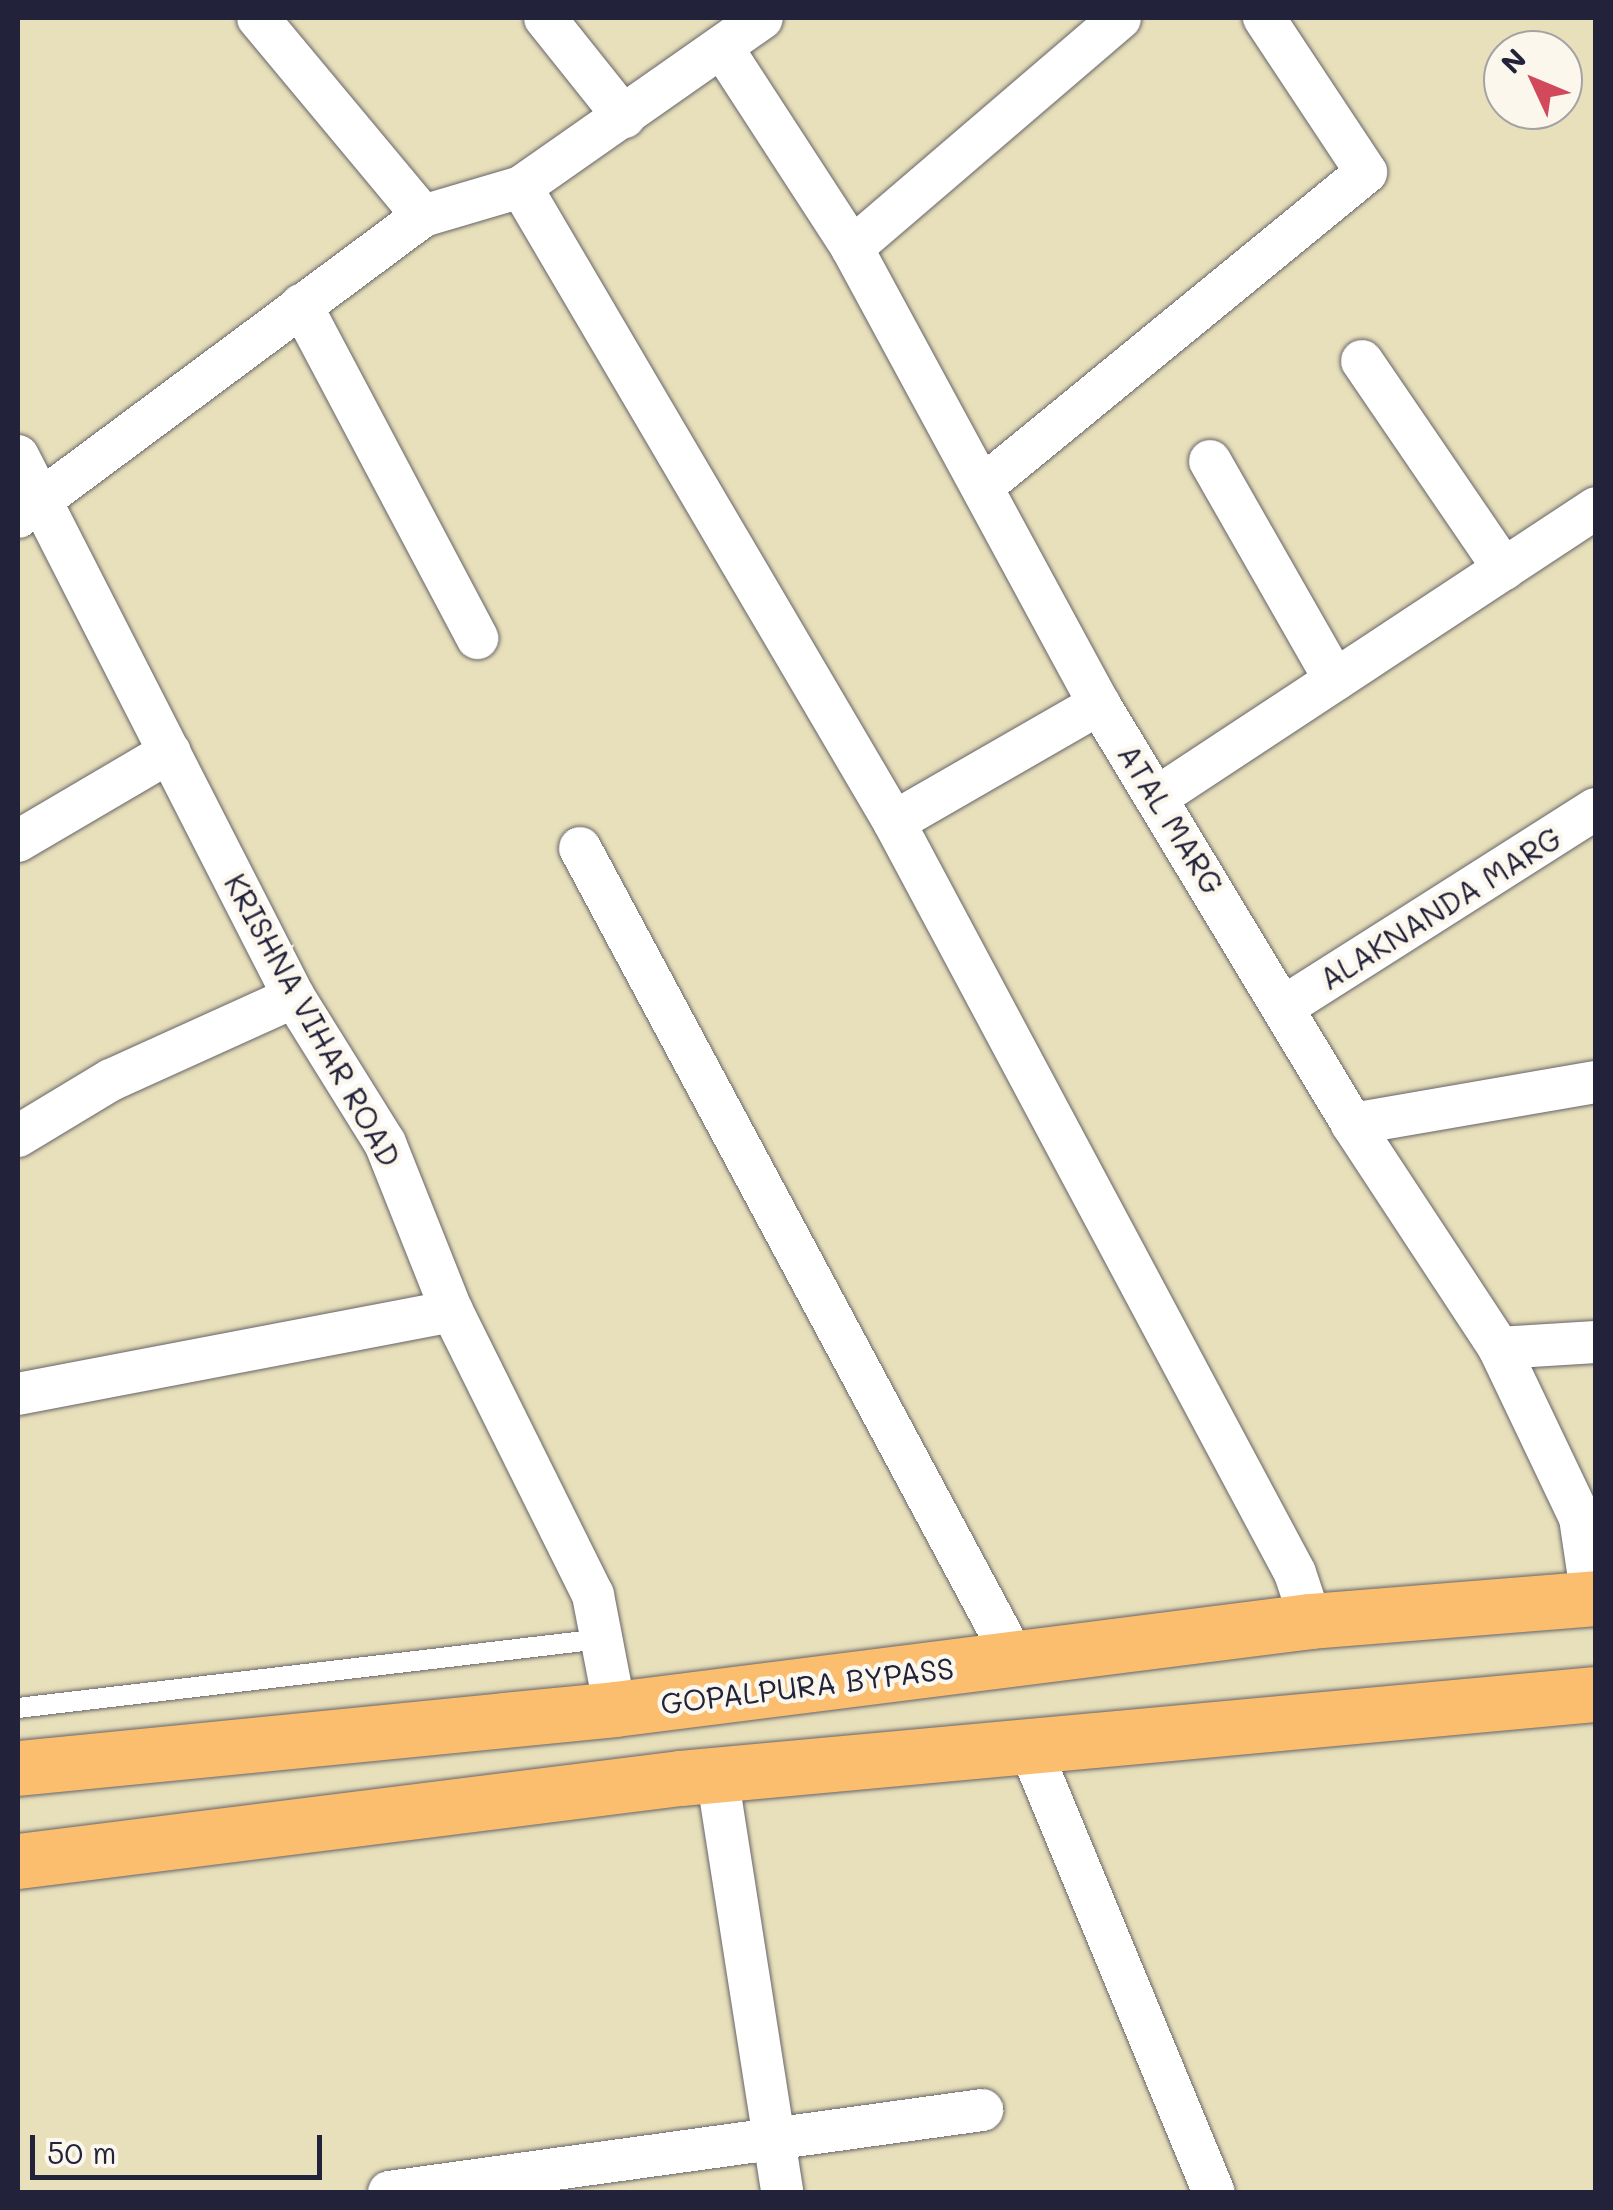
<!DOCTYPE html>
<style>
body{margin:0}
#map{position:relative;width:1613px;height:2210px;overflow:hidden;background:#e8e0bb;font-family:Mali,sans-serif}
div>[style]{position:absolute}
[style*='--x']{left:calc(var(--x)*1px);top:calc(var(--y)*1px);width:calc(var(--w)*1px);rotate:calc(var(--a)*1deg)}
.roads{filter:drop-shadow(0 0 2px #676468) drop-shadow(0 0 2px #676468)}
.service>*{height:20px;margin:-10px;padding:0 10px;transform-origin:10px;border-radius:10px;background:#fff}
.minor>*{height:42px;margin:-21px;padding:0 21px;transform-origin:21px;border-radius:21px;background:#fff}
.primary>*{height:55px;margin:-27.5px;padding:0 27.5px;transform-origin:27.5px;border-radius:27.5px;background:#fbbd6e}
span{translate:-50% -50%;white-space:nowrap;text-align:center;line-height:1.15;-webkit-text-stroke:9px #fbf7ec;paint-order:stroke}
.street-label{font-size:30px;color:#22223b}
.frame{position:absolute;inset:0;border:20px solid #22223b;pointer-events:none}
.north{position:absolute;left:1483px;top:30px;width:100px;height:100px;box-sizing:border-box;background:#fbf7ec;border:2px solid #a4a2a5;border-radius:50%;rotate:314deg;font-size:28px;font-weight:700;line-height:40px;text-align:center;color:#22223b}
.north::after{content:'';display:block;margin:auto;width:35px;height:45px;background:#d1495b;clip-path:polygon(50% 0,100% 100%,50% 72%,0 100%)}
.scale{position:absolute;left:30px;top:2135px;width:292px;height:45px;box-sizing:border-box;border:5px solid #22223b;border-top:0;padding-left:12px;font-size:30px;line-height:35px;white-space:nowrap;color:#22223b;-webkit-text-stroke:8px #fbf7ec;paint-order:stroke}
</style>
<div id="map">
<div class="roads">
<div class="service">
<i style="--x:18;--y:1708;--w:587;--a:-6.75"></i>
</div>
<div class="minor">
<i style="--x:258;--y:18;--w:258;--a:50.2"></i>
<i style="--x:545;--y:18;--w:127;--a:51.4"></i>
<i style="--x:723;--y:49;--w:237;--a:57"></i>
<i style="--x:852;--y:248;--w:519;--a:61.56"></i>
<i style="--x:1099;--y:704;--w:490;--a:58.9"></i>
<i style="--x:1352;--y:1124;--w:268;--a:56.7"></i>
<i style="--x:1499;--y:1348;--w:188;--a:64.5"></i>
<i style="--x:1580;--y:1518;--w:81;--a:81.5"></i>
<i style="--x:521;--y:187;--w:736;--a:59.57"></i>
<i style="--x:894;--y:822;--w:851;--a:61.9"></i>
<i style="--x:1295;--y:1573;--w:51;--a:71.6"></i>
<i style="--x:852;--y:248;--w:353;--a:-40.6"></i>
<i style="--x:301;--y:305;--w:377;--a:62.1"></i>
<i style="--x:1362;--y:361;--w:252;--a:55.7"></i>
<i style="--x:18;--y:456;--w:607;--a:62.97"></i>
<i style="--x:294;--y:997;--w:172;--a:58.1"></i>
<i style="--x:385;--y:1143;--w:181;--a:68.3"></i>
<i style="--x:452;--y:1311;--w:317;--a:63.6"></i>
<i style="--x:593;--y:1595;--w:116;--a:79.1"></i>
<i style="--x:1210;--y:461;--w:252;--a:60.3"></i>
<i style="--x:983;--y:486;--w:495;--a:-39.3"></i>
<i style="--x:1366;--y:172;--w:185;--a:-123.5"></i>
<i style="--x:18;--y:517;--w:505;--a:-36.62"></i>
<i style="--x:423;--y:216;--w:102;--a:-16.5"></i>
<i style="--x:521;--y:187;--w:294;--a:-35"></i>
<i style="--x:1159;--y:796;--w:523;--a:-33.39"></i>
<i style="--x:894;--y:822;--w:237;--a:-29.9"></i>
<i style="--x:18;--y:841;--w:176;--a:-30.4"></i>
<i style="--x:580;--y:848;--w:919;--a:61.82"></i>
<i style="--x:1285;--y:1006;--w:368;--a:-32.4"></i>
<i style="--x:1352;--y:1124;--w:248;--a:-9.8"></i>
<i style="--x:18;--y:1136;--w:109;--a:-31.1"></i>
<i style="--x:111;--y:1080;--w:201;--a:-24.4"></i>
<i style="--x:1499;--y:1348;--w:97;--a:-3.5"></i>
<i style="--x:18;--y:1394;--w:442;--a:-10.8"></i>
<i style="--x:1031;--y:1751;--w:477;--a:67.5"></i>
<i style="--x:717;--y:1775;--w:422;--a:81.1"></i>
<i style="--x:389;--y:2192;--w:599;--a:-7.87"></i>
</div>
<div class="primary">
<i style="--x:18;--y:1768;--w:600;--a:-5.64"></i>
<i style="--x:615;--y:1709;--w:702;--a:-7.21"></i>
<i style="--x:1311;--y:1621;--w:286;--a:-4.6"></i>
<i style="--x:18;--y:1861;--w:667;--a:-7.15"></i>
<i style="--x:680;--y:1778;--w:920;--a:-5.24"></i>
</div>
</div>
<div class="street-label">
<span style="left:1171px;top:819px;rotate:58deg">ATAL MARG</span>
<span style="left:1440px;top:908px;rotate:-32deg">ALAKNANDA MARG</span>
<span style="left:313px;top:1020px;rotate:61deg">KRISHNA VIHAR ROAD</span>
<span style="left:807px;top:1685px;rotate:-7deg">GOPALPURA BYPASS</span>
</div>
<div class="frame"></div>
<div class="north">N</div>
<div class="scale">50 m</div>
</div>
